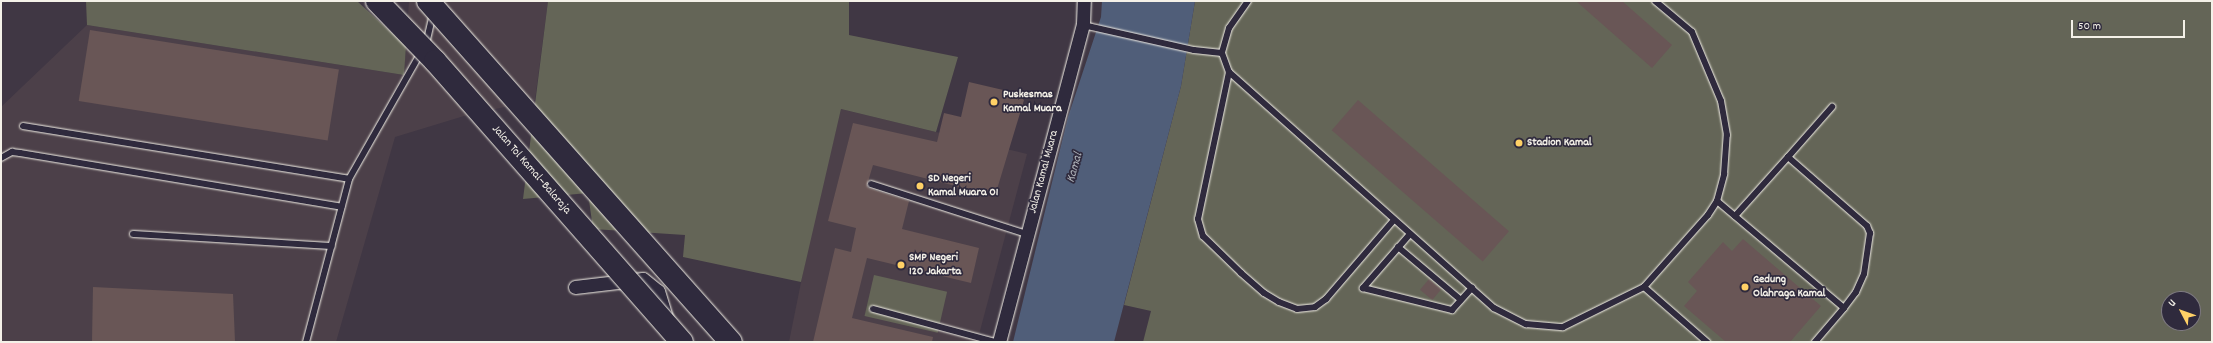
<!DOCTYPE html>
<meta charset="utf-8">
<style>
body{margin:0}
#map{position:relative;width:2213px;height:343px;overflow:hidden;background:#403744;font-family:Dekko,sans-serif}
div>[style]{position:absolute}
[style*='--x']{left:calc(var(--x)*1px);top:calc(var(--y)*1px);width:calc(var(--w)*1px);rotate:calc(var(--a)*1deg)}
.built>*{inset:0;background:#4c4049}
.green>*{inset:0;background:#646557;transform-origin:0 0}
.water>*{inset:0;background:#505e79}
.building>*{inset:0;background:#695656;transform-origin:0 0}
.roads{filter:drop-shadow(0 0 1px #f4f1e8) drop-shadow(0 0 1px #f4f1e8)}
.service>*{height:6px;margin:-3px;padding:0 3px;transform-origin:3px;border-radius:3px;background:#2f2a3d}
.minor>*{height:13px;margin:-6.5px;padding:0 6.5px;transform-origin:6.5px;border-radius:6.5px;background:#2f2a3d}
.bridges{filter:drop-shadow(0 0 1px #f4f1e8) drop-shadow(0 0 1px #f4f1e8)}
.motorway-bridge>*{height:22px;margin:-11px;padding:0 11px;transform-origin:11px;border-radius:11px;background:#2f2a3d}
.dots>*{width:11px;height:11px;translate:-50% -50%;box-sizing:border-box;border:2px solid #2f2a3d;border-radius:50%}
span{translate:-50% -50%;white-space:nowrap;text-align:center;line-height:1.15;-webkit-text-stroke:3.5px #2f2a3d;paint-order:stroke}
.poi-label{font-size:12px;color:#f4f1e8;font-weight:700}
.left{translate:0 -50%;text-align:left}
.street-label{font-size:12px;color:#f4f1e8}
.water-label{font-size:13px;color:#b2b6bc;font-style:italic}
.frame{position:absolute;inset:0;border:2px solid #f4f1e8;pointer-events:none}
.north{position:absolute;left:2161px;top:291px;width:40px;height:40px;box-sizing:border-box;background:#2f2a3d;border:1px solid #7e7a81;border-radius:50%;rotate:311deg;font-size:11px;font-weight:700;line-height:16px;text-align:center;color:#f4f1e8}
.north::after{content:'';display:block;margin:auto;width:14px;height:18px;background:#ffd166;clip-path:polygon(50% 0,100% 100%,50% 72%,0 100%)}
.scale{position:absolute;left:2071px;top:20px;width:114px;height:18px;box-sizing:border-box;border:2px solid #f4f1e8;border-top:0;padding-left:5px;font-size:12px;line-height:14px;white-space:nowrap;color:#f4f1e8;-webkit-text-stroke:3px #2f2a3d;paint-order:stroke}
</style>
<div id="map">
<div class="built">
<i style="clip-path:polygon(409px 1px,548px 1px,535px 100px,464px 116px,395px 137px,336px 342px,1px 342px,1px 107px,87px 25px,404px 75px)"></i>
<i style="clip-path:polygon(841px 109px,1027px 154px,977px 342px,789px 342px,813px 223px)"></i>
</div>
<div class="green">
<i style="clip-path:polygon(86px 1px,357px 1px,406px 46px,404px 75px,87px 25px)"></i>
<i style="clip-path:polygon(548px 1px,849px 1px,849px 35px,958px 57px,936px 132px,841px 109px,801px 282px,683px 257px,685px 235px,593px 229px,588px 193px,523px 199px)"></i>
<i style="clip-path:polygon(evenodd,1195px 1px,2212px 1px,2212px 342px,1143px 342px,1151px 311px,1124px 305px,1181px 86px,1195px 1px,2169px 299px,2193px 299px,2193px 323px,2169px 323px,2169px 299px)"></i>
<i style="left:874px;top:275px;width:75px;height:42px;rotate:13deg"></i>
</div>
<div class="water">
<i style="clip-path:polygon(1102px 1px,1195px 1px,1181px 86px,1114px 342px,1013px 342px,1068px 117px,1101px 17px)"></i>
</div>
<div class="building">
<i style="clip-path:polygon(1576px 1px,1622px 1px,1672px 45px,1652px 68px)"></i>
<i style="left:90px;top:30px;width:252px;height:72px;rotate:9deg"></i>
<i style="clip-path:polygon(969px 82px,1016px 93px,1024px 100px,995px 196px,873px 165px,867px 185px,868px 188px,909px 201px,902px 229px,979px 248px,971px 283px,867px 258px,852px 318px,933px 337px,932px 342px,813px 342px,835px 248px,851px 252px,856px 228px,828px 221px,853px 123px,937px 142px,944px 113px,961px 117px)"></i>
<i style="left:1358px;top:100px;width:200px;height:40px;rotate:41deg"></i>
<i style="clip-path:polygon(1743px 239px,1821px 306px,1790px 342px,1726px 342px,1684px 306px,1697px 291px,1688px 282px,1723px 242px,1732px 251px)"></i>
<i style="left:1429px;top:279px;width:16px;height:14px;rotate:40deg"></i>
<i style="clip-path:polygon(93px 287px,233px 294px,235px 342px,92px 342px)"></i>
</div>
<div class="roads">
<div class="service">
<i style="--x:1248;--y:1;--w:33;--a:125"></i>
<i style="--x:1229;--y:28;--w:26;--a:106"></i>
<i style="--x:1222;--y:53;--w:20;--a:70"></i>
<i style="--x:1229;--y:72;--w:355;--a:41.7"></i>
<i style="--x:1494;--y:308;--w:36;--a:27"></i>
<i style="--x:1526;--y:324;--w:37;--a:5"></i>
<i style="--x:1563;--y:327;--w:90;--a:-26.3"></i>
<i style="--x:1644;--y:287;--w:96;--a:-48.4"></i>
<i style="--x:1708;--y:215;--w:17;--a:-57"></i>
<i style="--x:1717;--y:201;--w:28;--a:-75"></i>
<i style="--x:1724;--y:174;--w:39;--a:-86"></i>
<i style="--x:1727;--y:135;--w:35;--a:-100"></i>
<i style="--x:1721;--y:101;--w:75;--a:-112.8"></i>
<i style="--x:1692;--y:32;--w:48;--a:-140"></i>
<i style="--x:1083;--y:25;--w:114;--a:12.7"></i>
<i style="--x:1194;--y:50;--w:28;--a:6"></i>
<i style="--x:426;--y:44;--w:31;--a:-77"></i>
<i style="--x:1229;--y:72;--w:150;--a:101.9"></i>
<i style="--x:1198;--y:219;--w:18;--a:74"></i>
<i style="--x:1203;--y:236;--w:53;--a:44.2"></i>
<i style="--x:1241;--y:273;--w:30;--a:41"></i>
<i style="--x:1264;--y:293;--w:17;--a:31"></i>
<i style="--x:1279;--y:302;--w:19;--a:21"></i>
<i style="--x:1297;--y:309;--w:18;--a:-6"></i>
<i style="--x:1315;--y:307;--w:14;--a:-36"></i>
<i style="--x:1326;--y:299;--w:104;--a:-49.3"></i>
<i style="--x:23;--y:126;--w:330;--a:9.2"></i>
<i style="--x:1788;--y:157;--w:67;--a:-48.7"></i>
<i style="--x:1;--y:158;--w:13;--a:-29"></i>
<i style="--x:12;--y:152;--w:8;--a:7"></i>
<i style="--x:20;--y:153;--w:326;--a:9.5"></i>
<i style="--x:871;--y:184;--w:164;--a:17.8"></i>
<i style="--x:1717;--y:201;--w:166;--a:40.1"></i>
<i style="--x:1844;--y:308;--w:45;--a:130.5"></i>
<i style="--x:1735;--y:216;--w:79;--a:-48.1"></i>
<i style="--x:1788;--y:157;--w:105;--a:41.1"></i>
<i style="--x:1867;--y:226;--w:8;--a:67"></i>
<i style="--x:1870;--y:233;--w:41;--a:98.3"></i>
<i style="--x:1864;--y:274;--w:20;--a:114"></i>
<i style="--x:1856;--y:292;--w:20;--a:127"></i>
<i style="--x:133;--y:234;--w:199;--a:3.5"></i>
<i style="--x:1410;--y:234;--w:72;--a:131"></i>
<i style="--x:1363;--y:288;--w:92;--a:13.9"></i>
<i style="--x:1452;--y:310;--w:30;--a:-48"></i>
<i style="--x:1398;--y:247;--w:82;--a:40.1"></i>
<i style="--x:1644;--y:287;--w:84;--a:41.1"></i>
<i style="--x:873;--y:309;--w:126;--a:15.1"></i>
<i style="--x:306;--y:342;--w:169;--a:-75.2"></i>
<i style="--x:349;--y:179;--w:146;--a:-60.4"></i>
</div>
<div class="minor">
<i style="--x:575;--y:287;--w:68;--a:-6.7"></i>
<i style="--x:643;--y:279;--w:19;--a:39"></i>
<i style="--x:658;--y:291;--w:31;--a:73"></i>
<i style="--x:999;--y:342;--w:329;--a:-75.2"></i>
<i style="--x:1083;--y:24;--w:23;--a:-88"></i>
</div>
</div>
<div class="bridges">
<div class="motorway-bridge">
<i style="--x:377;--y:1;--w:83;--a:46"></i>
<i style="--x:435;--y:61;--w:374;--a:48.7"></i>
<i style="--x:428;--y:1;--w:456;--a:48.4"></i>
</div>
</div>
<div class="dots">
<i style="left:994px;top:102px;background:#ffd166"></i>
<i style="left:1519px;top:143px;background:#ffd166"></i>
<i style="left:920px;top:186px;background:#ffd166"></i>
<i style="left:901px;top:265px;background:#ffd166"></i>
<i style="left:1745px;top:287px;background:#ffd166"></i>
</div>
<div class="poi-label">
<span class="left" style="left:1003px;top:102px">Puskesmas<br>Kamal Muara</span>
<span class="left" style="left:1527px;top:143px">Stadion Kamal</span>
<span class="left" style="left:928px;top:186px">SD Negeri<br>Kamal Muara 01</span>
<span class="left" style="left:909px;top:265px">SMP Negeri<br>120 Jakarta</span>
<span class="left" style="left:1753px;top:287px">Gedung<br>Olahraga Kamal</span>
</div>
<div class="street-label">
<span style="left:531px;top:170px;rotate:49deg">Jalan Tol Kamal–Balaraja</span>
<span style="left:1044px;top:172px;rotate:-75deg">Jalan Kamal Muara</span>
</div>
<div class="water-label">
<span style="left:1076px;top:168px;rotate:-74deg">Kamal</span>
</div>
<div class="frame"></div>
<div class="north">U</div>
<div class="scale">50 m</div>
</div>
